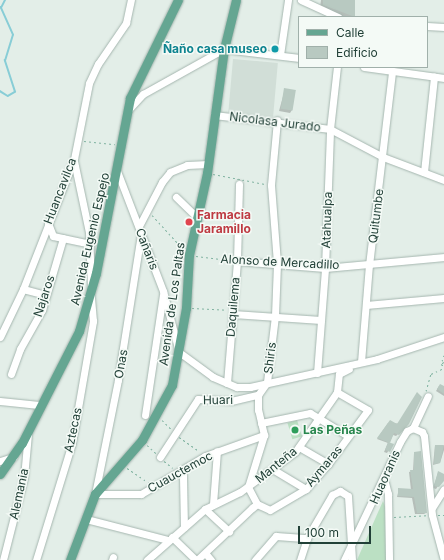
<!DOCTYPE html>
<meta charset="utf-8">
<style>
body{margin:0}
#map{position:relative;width:444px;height:560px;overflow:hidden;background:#e3eee8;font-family:Inter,sans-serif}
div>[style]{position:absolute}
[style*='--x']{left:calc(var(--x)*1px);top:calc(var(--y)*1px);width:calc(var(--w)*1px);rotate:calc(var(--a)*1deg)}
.built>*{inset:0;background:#d1ded7;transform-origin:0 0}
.green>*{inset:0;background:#bbe0c3;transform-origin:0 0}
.shadow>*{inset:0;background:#0003}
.stream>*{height:1.5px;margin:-0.75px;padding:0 0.75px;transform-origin:0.75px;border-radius:0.75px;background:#88cdd6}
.building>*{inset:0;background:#b8c9c1;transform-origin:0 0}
.path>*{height:1px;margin-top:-0.5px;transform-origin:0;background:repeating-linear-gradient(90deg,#81b3a1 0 2px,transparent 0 5px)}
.roads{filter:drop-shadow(0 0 1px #a5b6af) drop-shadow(0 0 1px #a5b6af)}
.minor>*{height:7px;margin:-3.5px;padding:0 3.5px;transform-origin:3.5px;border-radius:3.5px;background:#fff}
.major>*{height:9px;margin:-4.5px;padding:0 4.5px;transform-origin:4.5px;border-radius:4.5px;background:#65a692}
.dots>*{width:11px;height:11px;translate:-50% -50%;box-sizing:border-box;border:2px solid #f4faf6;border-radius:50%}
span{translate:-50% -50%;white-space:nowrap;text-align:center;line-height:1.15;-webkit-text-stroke:3px #f4faf6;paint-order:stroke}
.culture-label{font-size:12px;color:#0d838f;font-weight:700}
.right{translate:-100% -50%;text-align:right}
.street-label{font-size:12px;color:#214037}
.health-label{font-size:12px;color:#be3a42;font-weight:700}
.left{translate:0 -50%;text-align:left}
.leisure-label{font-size:12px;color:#27864d;font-weight:700}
.legend{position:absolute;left:298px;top:16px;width:130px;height:52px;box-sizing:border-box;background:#f4faf6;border:1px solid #a0b0aa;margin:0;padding:5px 7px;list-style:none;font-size:12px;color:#214037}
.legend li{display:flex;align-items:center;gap:8px;height:20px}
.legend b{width:20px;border:1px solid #a0b0aa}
.scale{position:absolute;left:298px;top:526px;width:73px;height:18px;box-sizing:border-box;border:2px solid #214037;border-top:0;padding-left:5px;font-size:12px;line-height:14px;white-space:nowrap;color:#214037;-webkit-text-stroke:3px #f4faf6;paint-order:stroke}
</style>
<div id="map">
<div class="built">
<i style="left:233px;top:59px;width:45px;height:54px;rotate:5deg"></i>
</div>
<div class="green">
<i style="left:297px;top:420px;width:17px;height:10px;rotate:73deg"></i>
<i style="clip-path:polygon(383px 501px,386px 509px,388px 560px,357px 560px)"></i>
</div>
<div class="shadow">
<i style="clip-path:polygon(321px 0,354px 0,354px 17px,341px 17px,320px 8px)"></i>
<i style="clip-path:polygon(285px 89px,292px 110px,290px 113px,279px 111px)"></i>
<i style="clip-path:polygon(439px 386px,444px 387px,444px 396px,436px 391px)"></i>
<i style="clip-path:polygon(388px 423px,408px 424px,396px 436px,393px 435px,389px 443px,392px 445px,387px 453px,384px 452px,388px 443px,377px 439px)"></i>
<i style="clip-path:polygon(435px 446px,444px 446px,444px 450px,440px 463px,433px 465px)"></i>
<i style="clip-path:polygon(414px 453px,426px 513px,424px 514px,415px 514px,412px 498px,397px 497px,399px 489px,411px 490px,409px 472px,413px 471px)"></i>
<i style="clip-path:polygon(438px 473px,444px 475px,444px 478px,436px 489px,433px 488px)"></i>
</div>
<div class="stream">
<i style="--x:0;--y:91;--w:9;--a:32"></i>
<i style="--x:8;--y:96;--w:8;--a:-30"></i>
<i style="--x:15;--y:92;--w:33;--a:-108"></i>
<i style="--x:5;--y:61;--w:27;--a:-73"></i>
<i style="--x:13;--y:35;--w:30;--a:-114"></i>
<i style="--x:1;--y:8;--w:9;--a:-63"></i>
</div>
<div class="building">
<i style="clip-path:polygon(323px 0,355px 0,355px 17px,323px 5px)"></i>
<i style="left:284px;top:88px;width:12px;height:21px;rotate:9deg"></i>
<i style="clip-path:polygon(440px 384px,444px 386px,444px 394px,437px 389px)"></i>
<i style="clip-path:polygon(417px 392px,422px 397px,409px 424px,399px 435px,394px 433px,390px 443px,377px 438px,390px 420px,397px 424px)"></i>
<i style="clip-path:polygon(388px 442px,394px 444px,390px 452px,385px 450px)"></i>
<i style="clip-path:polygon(435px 445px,444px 445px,440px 463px,434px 464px)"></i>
<i style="clip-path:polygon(421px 451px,427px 513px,417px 513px,414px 497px,398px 496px,398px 488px,413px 489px,410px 470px,414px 470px,414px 452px)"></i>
<i style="clip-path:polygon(438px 471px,444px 474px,444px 481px,439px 487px,434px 486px)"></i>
</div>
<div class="path">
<i style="--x:84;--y:141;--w:31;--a:6"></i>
<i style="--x:213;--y:174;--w:53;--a:10.9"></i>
<i style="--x:152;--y:215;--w:47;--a:47.6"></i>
<i style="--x:196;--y:256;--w:35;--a:7"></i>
<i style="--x:192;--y:308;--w:35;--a:3"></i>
<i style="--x:442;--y:361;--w:6;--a:-72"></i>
<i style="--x:444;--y:362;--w:4;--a:146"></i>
<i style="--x:441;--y:364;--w:4;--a:34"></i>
<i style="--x:426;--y:391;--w:18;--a:-74"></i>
<i style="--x:431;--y:374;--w:14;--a:-25"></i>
<i style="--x:162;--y:420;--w:13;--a:45"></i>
<i style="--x:179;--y:437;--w:24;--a:35"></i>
<i style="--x:147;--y:445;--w:12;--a:42"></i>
<i style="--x:164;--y:461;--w:11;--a:38"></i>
<i style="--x:127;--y:468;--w:27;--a:34"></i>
<i style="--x:438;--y:515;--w:6;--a:0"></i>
<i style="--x:394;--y:517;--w:33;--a:-3"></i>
</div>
<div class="roads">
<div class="minor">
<i style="--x:301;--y:0;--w:41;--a:24.7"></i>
<i style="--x:427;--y:26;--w:17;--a:3"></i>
<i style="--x:280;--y:55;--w:56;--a:-81.7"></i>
<i style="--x:364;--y:67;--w:81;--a:7.8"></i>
<i style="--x:128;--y:110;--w:22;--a:-47"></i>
<i style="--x:143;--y:94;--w:93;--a:-29.1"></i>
<i style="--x:224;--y:49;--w:76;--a:6.8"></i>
<i style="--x:214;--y:115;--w:117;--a:6.9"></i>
<i style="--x:330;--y:129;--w:60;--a:27.8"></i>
<i style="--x:383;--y:157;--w:65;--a:20.7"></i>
<i style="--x:74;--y:161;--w:73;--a:78.1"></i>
<i style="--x:89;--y:232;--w:55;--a:87.9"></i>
<i style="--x:117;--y:171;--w:129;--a:69"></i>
<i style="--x:163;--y:291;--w:63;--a:75.3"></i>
<i style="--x:179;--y:352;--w:42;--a:36.3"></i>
<i style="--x:213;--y:377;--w:26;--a:23"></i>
<i style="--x:237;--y:387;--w:13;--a:0"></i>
<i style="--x:250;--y:387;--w:130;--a:-12.4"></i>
<i style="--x:377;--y:359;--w:71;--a:-18.2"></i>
<i style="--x:424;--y:172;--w:96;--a:-84"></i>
<i style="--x:176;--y:197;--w:29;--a:44"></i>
<i style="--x:48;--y:223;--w:14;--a:69"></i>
<i style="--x:53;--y:236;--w:38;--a:12"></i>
<i style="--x:139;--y:226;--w:50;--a:-62.4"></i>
<i style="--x:162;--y:182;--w:13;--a:-51"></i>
<i style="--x:170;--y:172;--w:18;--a:-22"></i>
<i style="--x:187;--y:165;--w:21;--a:-3"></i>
<i style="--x:141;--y:234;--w:148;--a:99"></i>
<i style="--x:118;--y:380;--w:116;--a:101.4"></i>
<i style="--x:95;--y:494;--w:46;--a:0"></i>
<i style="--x:141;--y:494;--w:74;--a:-30.7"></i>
<i style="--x:205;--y:456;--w:63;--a:-19.6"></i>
<i style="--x:237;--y:261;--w:88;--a:4.5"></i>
<i style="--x:325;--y:268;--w:120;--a:-5.3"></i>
<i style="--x:23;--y:289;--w:24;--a:15"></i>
<i style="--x:366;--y:305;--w:78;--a:-5.1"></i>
<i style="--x:233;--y:314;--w:88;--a:3.9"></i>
<i style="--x:0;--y:337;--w:53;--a:-64.4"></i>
<i style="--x:23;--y:289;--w:140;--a:-68.6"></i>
<i style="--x:74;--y:159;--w:77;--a:-78.8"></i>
<i style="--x:89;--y:83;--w:21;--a:-65"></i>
<i style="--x:98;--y:64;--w:50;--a:-55.7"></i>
<i style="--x:126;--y:23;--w:24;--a:-78"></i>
<i style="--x:361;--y:362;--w:97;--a:-85.3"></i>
<i style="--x:369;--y:265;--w:194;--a:-83.2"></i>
<i style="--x:317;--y:373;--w:105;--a:-85.6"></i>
<i style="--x:325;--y:268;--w:139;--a:-87.9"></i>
<i style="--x:330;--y:129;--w:62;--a:-83.6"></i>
<i style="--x:11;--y:374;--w:27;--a:-70"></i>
<i style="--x:20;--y:349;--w:45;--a:-60.6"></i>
<i style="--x:42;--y:310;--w:75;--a:-73.7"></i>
<i style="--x:227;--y:383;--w:122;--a:-85.3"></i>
<i style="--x:237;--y:261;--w:77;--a:-88.5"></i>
<i style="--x:0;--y:401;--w:39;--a:6"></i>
<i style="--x:145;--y:415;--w:121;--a:-81.5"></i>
<i style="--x:261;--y:423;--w:50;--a:-11.5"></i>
<i style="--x:310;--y:413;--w:44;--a:31.2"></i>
<i style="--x:413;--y:428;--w:10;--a:24"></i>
<i style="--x:422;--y:432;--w:4;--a:63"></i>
<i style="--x:424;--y:436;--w:79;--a:84.2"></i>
<i style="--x:432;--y:515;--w:47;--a:75.1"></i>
<i style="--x:299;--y:447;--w:34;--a:30"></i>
<i style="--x:160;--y:457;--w:69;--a:-56.8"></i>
<i style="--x:198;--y:399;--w:33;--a:3"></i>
<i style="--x:231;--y:401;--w:28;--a:-13"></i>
<i style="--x:0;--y:461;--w:14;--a:-17"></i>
<i style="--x:181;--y:470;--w:6;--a:72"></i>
<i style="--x:183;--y:476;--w:51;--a:88.9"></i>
<i style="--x:274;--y:470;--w:37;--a:31"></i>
<i style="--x:384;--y:479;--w:16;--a:75"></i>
<i style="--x:388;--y:494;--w:66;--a:89.1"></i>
<i style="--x:248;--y:487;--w:54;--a:-72.9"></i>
<i style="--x:264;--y:435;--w:26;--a:-103"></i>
<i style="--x:258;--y:410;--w:15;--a:-90"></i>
<i style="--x:258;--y:395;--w:16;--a:-55"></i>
<i style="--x:267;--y:382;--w:66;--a:-83.1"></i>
<i style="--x:275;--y:316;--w:53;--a:-87.8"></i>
<i style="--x:277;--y:263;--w:78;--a:-94.4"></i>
<i style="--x:271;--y:185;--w:65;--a:-84.7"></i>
<i style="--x:248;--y:487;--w:19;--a:62"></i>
<i style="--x:213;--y:504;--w:53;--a:-85.7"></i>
<i style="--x:432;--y:508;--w:22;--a:-58"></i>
<i style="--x:205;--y:509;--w:33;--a:43"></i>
<i style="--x:86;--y:519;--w:85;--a:14.4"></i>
<i style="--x:172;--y:537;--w:33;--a:44"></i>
<i style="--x:206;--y:554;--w:8;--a:50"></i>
<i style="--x:3;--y:560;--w:86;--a:-75.8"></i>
<i style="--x:24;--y:477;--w:43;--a:-84.7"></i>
<i style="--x:36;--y:560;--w:122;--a:-72.9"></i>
<i style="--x:72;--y:443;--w:124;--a:-80.2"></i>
<i style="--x:93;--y:321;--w:25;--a:-95"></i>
<i style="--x:112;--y:560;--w:3;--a:-72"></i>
<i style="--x:147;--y:560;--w:77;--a:-41.3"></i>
<i style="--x:205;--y:509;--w:39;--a:-26"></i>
<i style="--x:240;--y:492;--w:68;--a:-36"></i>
<i style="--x:295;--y:452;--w:73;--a:-55"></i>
<i style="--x:337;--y:392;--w:18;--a:-84"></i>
<i style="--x:339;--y:374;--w:11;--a:-27"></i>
<i style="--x:197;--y:560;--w:76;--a:-43.4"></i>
<i style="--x:252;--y:508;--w:6;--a:-39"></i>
<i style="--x:257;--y:504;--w:14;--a:25"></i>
<i style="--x:270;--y:510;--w:42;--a:-30.3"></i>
<i style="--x:306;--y:489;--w:33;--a:-49"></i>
<i style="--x:328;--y:464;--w:67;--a:-53.5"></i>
<i style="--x:368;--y:410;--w:36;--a:-150"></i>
<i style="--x:255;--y:560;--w:32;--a:-49"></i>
<i style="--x:276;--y:536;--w:31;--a:4"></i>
<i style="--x:300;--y:560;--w:23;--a:-72"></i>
<i style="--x:307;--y:538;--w:50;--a:-59.8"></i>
<i style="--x:332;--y:495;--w:9;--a:-27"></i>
<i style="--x:340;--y:491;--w:9;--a:32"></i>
<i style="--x:348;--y:496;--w:64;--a:86.4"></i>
<i style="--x:344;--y:560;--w:131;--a:-64.6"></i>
<i style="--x:400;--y:442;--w:13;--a:-58"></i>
<i style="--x:407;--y:431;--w:7;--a:-27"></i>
<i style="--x:413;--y:428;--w:35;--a:-65"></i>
</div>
<div class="major">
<i style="--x:0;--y:474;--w:38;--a:-55"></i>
<i style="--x:22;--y:443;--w:126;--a:-63"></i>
<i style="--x:79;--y:331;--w:60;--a:-73.7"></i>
<i style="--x:96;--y:273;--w:178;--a:-79"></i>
<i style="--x:130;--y:98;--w:109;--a:-63.9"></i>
<i style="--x:70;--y:560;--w:71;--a:-69.3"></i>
<i style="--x:95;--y:494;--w:72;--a:-49"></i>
<i style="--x:142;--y:440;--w:63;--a:-61.4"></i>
<i style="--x:172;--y:385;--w:78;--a:-79.7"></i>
<i style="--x:186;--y:308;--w:53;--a:-86.8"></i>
<i style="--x:189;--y:255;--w:84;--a:-77.6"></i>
<i style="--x:207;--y:173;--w:125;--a:-82.2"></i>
<i style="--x:224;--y:49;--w:50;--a:-76.2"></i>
</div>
</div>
<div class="dots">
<i style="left:275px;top:49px;background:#0f9aa8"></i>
<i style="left:189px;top:222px;background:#e0444e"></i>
<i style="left:295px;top:430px;background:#2e9e5b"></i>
</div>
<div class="culture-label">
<span class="right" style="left:267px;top:49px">Ñaño casa museo</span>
</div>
<div class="street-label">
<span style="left:275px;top:122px;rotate:7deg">Nicolasa Jurado</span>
<span style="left:60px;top:191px;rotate:-69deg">Huancavilca</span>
<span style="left:376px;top:216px;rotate:-83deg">Quitumbe</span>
<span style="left:327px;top:220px;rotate:-88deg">Atahualpa</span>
<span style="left:90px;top:239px;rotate:-77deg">Avenida Eugenio Espejo</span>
<span style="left:147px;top:249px;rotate:69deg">Cañaris</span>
<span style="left:280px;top:262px;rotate:3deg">Alonso de Mercadillo</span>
<span style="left:44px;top:296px;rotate:-72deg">Najaros</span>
<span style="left:172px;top:304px;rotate:-82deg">Avenida de Los Paltas</span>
<span style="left:233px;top:307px;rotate:-85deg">Daquilema</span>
<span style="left:270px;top:358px;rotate:-83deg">Shiris</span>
<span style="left:121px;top:364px;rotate:-80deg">Onas</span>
<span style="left:218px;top:400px;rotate:-1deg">Huari</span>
<span style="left:73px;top:430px;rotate:-78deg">Aztecas</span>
<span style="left:276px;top:465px;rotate:-39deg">Manteña</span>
<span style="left:324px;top:466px;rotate:-50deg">Aymaras</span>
<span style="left:180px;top:472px;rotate:-29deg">Cuauctemoc</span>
<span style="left:385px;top:477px;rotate:-66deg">Huaoranis</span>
<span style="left:19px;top:494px;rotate:-78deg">Alemania</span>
</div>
<div class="health-label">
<span class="left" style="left:197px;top:222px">Farmacia<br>Jaramillo</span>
</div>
<div class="leisure-label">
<span class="left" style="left:303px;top:430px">Las Peñas</span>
</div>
<ul class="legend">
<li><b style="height:5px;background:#65a692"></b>Calle</li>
<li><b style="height:11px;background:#b8c9c1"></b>Edificio</li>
</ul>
<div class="scale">100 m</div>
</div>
